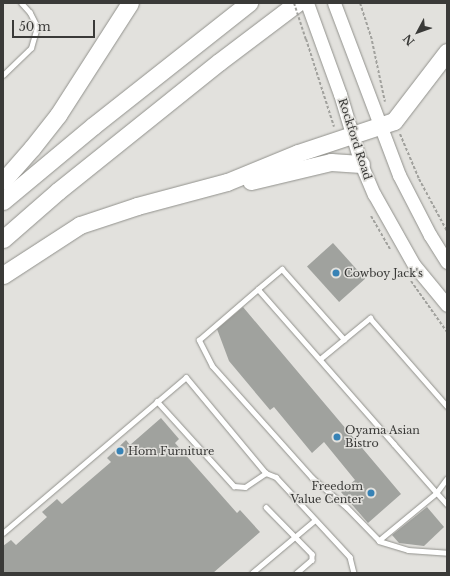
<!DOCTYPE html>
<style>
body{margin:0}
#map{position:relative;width:450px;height:576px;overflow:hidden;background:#e2e1dd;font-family:"Libre Baskerville",serif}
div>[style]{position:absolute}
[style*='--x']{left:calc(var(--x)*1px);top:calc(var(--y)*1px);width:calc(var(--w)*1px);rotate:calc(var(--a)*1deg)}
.building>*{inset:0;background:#a0a29e;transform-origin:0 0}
.path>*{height:2px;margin-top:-1px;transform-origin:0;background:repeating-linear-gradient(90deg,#a1a19d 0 3px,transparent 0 5px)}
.roads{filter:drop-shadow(0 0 1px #91918c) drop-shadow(0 0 1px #91918c)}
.service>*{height:4.5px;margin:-2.25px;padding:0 2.25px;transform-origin:2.25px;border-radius:2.25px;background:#fff}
.secondary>*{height:13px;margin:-6.5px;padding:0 6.5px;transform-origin:6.5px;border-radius:6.5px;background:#fff}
.motorway>*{height:17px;margin:-8.5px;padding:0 8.5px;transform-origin:8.5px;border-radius:8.5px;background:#fff}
.path-bridge>*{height:2px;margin-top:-1px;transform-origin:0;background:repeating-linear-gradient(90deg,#a1a19d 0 3px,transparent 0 5px)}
.dots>*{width:11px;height:11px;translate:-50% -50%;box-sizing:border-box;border:2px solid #e2e1dd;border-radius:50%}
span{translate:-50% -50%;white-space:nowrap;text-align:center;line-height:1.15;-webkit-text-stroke:3px #e2e1dd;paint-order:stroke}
.street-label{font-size:11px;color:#3a3a38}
.poi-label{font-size:11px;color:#3a3a38}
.left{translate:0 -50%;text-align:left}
.right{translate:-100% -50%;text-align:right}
.frame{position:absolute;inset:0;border:4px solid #3a3a38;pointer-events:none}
.north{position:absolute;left:398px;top:12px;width:40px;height:40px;-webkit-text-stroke:3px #e2e1dd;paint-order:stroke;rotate:229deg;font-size:11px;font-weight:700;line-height:16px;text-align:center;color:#3a3a38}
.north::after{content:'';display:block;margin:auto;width:14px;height:18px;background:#3a3a38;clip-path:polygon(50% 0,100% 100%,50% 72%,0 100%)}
.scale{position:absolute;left:12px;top:20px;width:83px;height:18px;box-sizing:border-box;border:2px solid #3a3a38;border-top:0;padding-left:5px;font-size:12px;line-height:14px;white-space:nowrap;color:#3a3a38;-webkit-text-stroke:3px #e2e1dd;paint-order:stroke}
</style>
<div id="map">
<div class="building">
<i style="left:333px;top:243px;width:48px;height:35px;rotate:48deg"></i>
<i style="clip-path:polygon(243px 307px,401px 494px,368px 523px,341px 492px,355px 480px,324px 442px,312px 453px,274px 407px,270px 410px,229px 361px,217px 329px)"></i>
<i style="clip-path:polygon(161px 418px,179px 439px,175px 443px,237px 513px,240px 510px,260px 532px,213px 573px,3px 573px,3px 546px,11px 540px,16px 545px,47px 517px,42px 512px,57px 499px,62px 504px,111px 462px,107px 458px,126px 440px,130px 445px)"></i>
<i style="clip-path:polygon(427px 507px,444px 527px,424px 546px,399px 543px,392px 535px)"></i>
</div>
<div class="path">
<i style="--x:360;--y:3;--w:40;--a:72"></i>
<i style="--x:372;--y:41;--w:62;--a:78"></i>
<i style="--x:306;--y:39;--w:92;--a:72.3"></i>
<i style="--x:400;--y:134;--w:49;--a:67.1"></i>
<i style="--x:419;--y:179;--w:59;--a:61.7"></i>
<i style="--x:371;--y:216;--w:38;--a:60"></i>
<i style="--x:411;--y:281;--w:62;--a:54.8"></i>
</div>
<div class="roads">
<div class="service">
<i style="--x:3;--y:75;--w:39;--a:-44"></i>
<i style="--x:31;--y:48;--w:22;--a:-74"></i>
<i style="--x:37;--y:27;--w:16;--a:-117"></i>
<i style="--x:30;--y:13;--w:13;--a:-132"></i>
<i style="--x:258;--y:289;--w:31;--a:-40"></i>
<i style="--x:282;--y:269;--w:94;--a:48.5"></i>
<i style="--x:320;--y:359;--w:65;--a:-39.4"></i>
<i style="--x:370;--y:318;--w:117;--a:48.8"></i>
<i style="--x:157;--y:401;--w:115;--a:47.8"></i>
<i style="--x:234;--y:486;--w:11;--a:5"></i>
<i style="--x:245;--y:487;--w:25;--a:-34"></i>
<i style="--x:447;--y:479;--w:17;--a:126"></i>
<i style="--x:437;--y:493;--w:75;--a:140.4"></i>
<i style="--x:379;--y:541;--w:46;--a:-134.1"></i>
<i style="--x:347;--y:508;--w:46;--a:-139.4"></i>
<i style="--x:312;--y:478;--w:150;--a:-131.8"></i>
<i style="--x:212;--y:366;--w:29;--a:-117"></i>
<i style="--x:199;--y:340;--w:78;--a:-40.8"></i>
<i style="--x:258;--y:289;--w:206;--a:48.7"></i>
<i style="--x:394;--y:444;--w:65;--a:48.7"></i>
<i style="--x:437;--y:493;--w:15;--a:48"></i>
<i style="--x:266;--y:507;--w:66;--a:45.6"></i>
<i style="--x:312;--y:554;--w:6;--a:90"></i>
<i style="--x:312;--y:560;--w:20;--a:139"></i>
<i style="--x:3;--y:533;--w:240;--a:-40.4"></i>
<i style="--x:186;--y:377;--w:125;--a:50.2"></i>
<i style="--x:266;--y:473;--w:11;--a:22"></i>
<i style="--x:276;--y:477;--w:109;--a:47.2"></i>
<i style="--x:350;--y:557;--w:16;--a:76"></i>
<i style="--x:379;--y:541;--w:30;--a:17"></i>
<i style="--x:408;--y:550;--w:39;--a:4"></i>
<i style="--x:252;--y:573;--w:82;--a:-40.1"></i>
</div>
<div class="secondary">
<i style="--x:307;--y:3;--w:97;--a:70.1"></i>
<i style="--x:340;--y:94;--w:73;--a:73.3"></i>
<i style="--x:361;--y:164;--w:33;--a:67"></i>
<i style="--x:374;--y:194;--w:81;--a:60.6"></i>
<i style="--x:414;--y:265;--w:52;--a:50.5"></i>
<i style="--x:334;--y:3;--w:184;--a:69.3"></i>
<i style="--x:399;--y:175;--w:68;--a:62.7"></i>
<i style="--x:430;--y:235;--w:32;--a:58"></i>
</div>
<div class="motorway">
<i style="--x:3;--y:181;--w:44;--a:-48.7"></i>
<i style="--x:32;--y:148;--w:42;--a:-51.8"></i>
<i style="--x:58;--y:115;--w:133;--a:-57.3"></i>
<i style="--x:251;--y:181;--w:82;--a:-13.4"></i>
<i style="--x:331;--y:162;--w:30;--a:4"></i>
<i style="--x:3;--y:201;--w:117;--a:-39.8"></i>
<i style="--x:93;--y:126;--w:199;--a:-38.3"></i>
<i style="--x:3;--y:239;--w:73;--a:-41.1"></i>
<i style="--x:58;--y:191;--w:206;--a:-38.7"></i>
<i style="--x:219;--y:62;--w:98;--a:-37.1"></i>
<i style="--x:3;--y:275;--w:92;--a:-33"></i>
<i style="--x:80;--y:225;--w:60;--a:-18.4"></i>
<i style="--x:137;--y:206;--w:93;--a:-14.9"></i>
<i style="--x:227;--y:182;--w:77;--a:-22.2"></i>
<i style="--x:298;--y:153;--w:101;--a:-18.4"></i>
<i style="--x:394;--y:121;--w:87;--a:-52.5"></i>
</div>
</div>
<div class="path-bridge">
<i style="--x:294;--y:3;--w:38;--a:72"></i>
</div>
<div class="dots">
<i style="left:336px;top:273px;background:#3782b5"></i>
<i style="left:337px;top:437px;background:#3782b5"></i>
<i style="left:120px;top:451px;background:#3782b5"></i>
<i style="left:371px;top:493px;background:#3782b5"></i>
</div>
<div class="street-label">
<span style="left:355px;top:139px;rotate:72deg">Rockford Road</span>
</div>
<div class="poi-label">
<span class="left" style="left:344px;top:273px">Cowboy Jack's</span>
<span class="left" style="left:345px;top:437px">Oyama Asian<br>Bistro</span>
<span class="left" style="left:128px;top:451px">Hom Furniture</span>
<span class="right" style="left:363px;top:493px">Freedom<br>Value Center</span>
</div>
<div class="frame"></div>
<div class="north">N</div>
<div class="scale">50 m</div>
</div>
